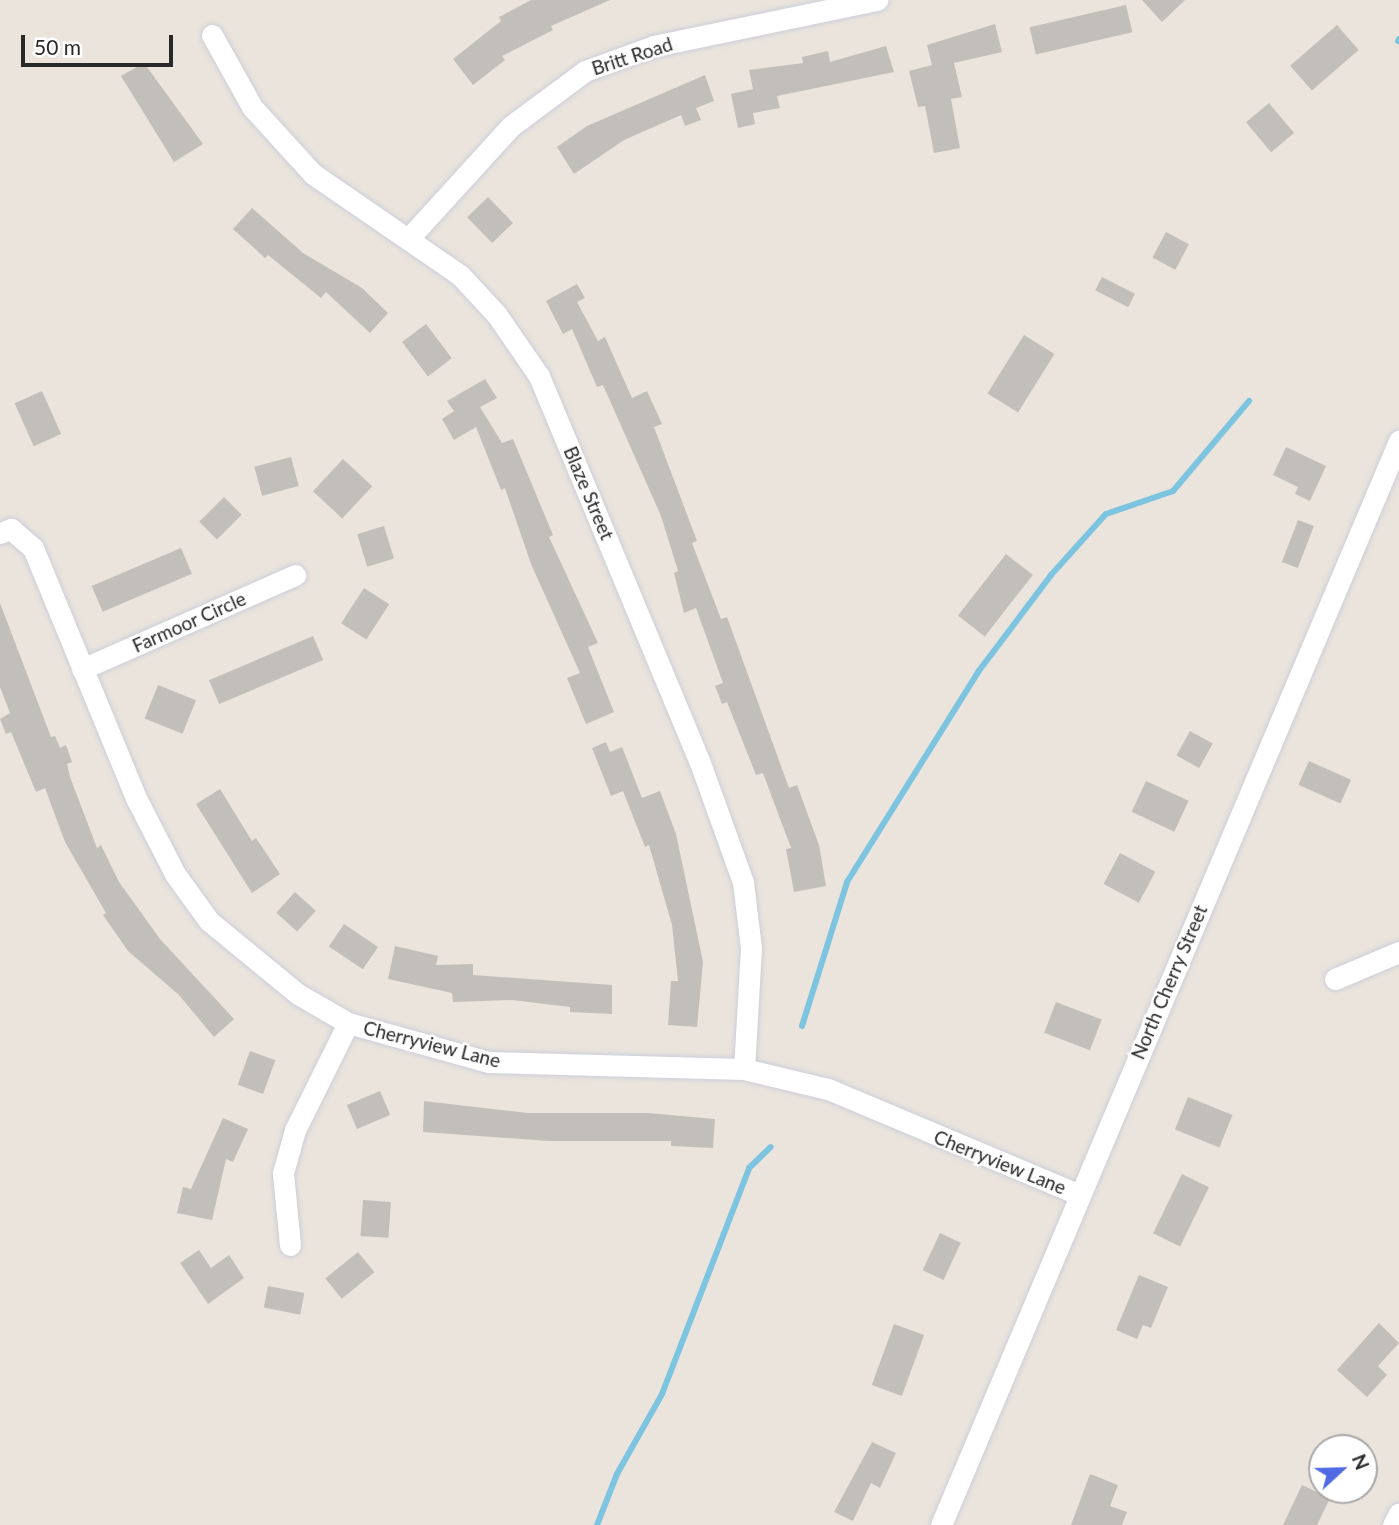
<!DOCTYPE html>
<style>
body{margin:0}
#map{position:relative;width:1399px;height:1525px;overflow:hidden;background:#eae4dd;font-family:Lato,sans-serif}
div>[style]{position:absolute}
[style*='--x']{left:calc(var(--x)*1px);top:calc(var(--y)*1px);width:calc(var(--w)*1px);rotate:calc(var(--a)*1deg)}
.stream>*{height:6px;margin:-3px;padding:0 3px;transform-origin:3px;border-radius:3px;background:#7cc4e0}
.building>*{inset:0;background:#c2beb9;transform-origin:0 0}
.roads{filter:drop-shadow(0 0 2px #cbced9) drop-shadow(0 0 2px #cbced9)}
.minor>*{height:21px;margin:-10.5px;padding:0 10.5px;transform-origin:10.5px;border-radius:10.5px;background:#fff}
span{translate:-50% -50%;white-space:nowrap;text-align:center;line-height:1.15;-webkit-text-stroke:5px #fff;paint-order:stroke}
.street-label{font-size:19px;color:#292929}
.north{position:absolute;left:1308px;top:1434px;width:70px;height:70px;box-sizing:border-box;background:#fff;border:2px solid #a9a9a9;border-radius:50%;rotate:68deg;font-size:19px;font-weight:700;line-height:28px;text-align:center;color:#292929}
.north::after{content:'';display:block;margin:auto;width:24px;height:32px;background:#506ae4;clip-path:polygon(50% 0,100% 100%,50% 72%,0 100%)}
.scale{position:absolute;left:21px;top:35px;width:152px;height:32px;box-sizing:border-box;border:4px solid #292929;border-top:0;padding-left:9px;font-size:21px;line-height:24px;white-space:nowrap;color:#292929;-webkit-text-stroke:5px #fff;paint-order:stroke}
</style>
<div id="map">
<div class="stream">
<i style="--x:1398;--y:41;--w:2;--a:-63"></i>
<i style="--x:802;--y:1026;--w:151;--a:-72.6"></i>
<i style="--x:847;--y:882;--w:248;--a:-58"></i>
<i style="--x:978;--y:672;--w:121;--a:-53"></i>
<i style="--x:1051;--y:575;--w:82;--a:-48"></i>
<i style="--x:1106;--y:514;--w:71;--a:-18.9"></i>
<i style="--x:1173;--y:491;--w:118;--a:-49.8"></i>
<i style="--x:597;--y:1525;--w:55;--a:-68.6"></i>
<i style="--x:617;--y:1474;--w:92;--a:-60.6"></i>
<i style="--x:662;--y:1394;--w:242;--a:-68.9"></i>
<i style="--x:749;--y:1168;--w:30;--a:-44"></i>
</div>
<div class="building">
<i style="clip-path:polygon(531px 0,610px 0,551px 26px,553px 30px,502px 56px,505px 60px,473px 85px,453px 59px,501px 21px,499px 17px)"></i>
<i style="clip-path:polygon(1142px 0,1185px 0,1162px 22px)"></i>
<i style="left:1126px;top:5px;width:28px;height:99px;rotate:77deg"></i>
<i style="clip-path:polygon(995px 24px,1002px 52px,954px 63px,962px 97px,951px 99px,960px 148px,934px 153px,925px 106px,918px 107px,909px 71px,932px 65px,927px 45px)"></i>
<i style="left:1337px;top:25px;width:33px;height:62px;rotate:49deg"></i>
<i style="clip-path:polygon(886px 46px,894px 72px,777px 96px,780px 108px,753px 113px,755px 124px,738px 128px,731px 94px,753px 89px,749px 70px,803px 63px,802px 57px,828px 51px,830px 62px)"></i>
<i style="clip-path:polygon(144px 63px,203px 144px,174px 162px,121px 76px)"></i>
<i style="clip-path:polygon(705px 75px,714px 101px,696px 108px,701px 120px,685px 126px,681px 115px,624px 140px,574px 174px,557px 147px,587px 126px)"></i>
<i style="left:1269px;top:103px;width:39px;height:30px;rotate:50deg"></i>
<i style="left:488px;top:197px;width:36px;height:29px;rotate:46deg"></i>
<i style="clip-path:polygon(252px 208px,303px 253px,362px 288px,388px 313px,370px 333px,326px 292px,321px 298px,268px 255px,265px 258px,233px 229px)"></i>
<i style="left:1166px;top:232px;width:26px;height:29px;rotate:28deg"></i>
<i style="left:1102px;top:277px;width:37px;height:15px;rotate:27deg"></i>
<i style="clip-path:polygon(577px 284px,585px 298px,577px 302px,598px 341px,605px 337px,632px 398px,647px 391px,662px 424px,654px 427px,697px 541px,692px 543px,721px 619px,727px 617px,789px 788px,797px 785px,819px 845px,826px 886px,794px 892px,786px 849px,791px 848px,763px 773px,756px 775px,727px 702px,722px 704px,715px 686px,723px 683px,696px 608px,684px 613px,674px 573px,678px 571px,661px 516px,603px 385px,597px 387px,572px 329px,563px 334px,546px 301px)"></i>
<i style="left:426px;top:324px;width:43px;height:30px;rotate:53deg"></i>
<i style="left:1024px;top:335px;width:36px;height:69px;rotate:32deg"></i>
<i style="clip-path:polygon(485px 379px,497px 398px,480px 407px,502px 443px,513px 439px,553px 535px,549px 537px,598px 643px,588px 647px,614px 712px,586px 724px,567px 678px,580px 673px,531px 564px,505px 488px,501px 490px,476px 427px,454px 440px,442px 419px,454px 411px,447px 401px)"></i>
<i style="left:42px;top:391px;width:47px;height:30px;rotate:66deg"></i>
<i style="clip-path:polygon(1286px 447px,1326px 466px,1310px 501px,1295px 494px,1298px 487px,1273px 475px)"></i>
<i style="left:291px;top:457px;width:30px;height:38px;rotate:75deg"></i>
<i style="left:343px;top:459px;width:40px;height:44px;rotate:43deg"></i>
<i style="left:224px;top:497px;width:25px;height:35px;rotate:45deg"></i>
<i style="left:1298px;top:520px;width:17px;height:45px;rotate:21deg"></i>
<i style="left:384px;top:526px;width:34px;height:28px;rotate:73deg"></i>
<i style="left:181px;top:548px;width:28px;height:97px;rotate:67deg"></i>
<i style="left:1006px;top:554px;width:34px;height:78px;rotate:38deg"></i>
<i style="left:364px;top:588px;width:30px;height:42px;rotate:33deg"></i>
<i style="clip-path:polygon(0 603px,51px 737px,55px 736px,60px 748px,66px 745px,72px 762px,67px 764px,70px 777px,97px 848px,101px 845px,119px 882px,160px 939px,234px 1019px,214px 1037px,179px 995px,128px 951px,103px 915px,106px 913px,65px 842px,45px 788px,36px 792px,11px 732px,6px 734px,0 719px,10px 713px,0 687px)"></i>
<i style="left:313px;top:636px;width:26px;height:113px;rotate:67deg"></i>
<i style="left:158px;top:685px;width:41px;height:36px;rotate:22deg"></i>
<i style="left:1190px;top:731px;width:26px;height:28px;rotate:29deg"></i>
<i style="clip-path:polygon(606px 742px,610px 752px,622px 747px,642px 798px,660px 791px,676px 834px,703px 962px,697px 1027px,668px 1025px,671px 981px,678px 981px,672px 925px,649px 845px,645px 847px,623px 791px,611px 796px,592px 748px)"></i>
<i style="left:1309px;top:761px;width:46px;height:26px;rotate:24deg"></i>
<i style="left:1146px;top:781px;width:47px;height:34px;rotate:25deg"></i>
<i style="clip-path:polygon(220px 789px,252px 841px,256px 838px,280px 874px,252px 893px,196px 804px)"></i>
<i style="left:1120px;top:853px;width:40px;height:35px;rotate:28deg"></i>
<i style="left:295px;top:892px;width:28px;height:28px;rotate:42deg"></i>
<i style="left:344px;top:924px;width:41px;height:27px;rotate:34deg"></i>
<i style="clip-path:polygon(395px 946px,438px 956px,436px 965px,473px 964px,473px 975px,612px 985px,612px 1014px,570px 1012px,570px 1007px,512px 1000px,453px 1002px,452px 993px,388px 979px)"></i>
<i style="left:1056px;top:1002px;width:49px;height:33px;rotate:21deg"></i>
<i style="left:250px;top:1051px;width:27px;height:36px;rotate:20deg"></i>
<i style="left:380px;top:1091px;width:26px;height:36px;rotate:67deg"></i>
<i style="left:1188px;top:1097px;width:48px;height:35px;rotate:22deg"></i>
<i style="clip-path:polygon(424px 1101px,528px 1113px,648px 1113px,715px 1119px,713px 1148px,671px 1146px,671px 1141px,549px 1141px,423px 1132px)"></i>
<i style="clip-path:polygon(223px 1118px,248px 1129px,233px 1162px,226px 1159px,212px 1220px,177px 1213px,183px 1187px,191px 1189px)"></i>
<i style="left:1182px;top:1174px;width:30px;height:66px;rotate:26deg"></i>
<i style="left:363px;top:1200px;width:28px;height:36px;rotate:4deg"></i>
<i style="left:940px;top:1233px;width:23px;height:41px;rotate:25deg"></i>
<i style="clip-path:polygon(199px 1250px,211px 1268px,229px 1255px,244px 1278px,208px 1304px,180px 1263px)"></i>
<i style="left:358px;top:1252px;width:26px;height:42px;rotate:51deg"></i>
<i style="clip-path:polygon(1139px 1275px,1168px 1287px,1151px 1328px,1143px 1325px,1137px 1339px,1116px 1330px)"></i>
<i style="left:268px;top:1286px;width:37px;height:22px;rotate:11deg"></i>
<i style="clip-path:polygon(1379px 1323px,1399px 1343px,1378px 1366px,1387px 1375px,1367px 1397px,1337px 1370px)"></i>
<i style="left:894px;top:1324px;width:32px;height:65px;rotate:20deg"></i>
<i style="clip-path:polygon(872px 1442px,896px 1453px,880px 1488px,871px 1483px,853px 1521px,834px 1512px)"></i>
<i style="clip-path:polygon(1090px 1474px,1118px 1485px,1110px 1506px,1127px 1512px,1122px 1525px,1071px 1525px)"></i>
<i style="clip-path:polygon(1302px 1485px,1330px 1498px,1317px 1525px,1283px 1525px)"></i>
</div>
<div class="roads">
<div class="minor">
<i style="--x:212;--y:35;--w:82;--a:60.9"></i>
<i style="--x:252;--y:107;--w:91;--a:47.7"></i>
<i style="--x:313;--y:174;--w:178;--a:34.5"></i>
<i style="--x:460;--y:275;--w:54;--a:47.2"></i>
<i style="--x:497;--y:315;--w:74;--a:55.5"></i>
<i style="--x:539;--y:376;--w:416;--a:67.4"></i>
<i style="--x:699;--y:760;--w:130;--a:70.2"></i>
<i style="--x:743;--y:882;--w:66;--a:83.1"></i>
<i style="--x:751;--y:948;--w:121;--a:93.3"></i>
<i style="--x:409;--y:238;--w:151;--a:-47.7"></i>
<i style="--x:511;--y:126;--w:92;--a:-36.6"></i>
<i style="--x:585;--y:71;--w:73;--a:-19.9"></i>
<i style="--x:654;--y:46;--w:228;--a:-11.7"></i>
<i style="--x:0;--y:533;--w:12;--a:-20"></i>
<i style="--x:11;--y:529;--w:29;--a:41"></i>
<i style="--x:33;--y:548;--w:273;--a:67.6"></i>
<i style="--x:137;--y:800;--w:83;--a:62.8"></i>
<i style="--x:175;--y:874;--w:58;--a:54.1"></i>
<i style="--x:209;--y:921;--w:115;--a:39.4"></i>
<i style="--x:298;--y:994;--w:58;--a:30.1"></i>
<i style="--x:348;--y:1023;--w:146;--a:15.5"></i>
<i style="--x:489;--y:1062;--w:255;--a:1.6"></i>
<i style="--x:744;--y:1069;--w:86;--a:13.4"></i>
<i style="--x:828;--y:1089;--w:271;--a:22.8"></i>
<i style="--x:82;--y:669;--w:233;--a:-23.8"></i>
<i style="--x:1335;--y:979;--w:69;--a:-22.9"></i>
<i style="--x:290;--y:1245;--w:72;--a:-95.6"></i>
<i style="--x:283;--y:1173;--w:45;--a:-74.4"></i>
<i style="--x:295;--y:1130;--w:119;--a:-63.6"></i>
<i style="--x:941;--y:1525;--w:1177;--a:-67.1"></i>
<i style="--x:1393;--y:1525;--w:13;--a:-63"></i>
</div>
</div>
<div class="street-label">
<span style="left:632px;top:56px;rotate:-18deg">Britt Road</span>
<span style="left:589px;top:493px;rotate:67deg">Blaze Street</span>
<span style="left:189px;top:622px;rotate:-24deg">Farmoor Circle</span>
<span style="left:1169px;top:982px;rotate:-67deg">North Cherry Street</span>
<span style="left:432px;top:1044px;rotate:14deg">Cherryview Lane</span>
<span style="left:1000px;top:1162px;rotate:22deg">Cherryview Lane</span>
</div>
<div class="north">N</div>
<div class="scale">50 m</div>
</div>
